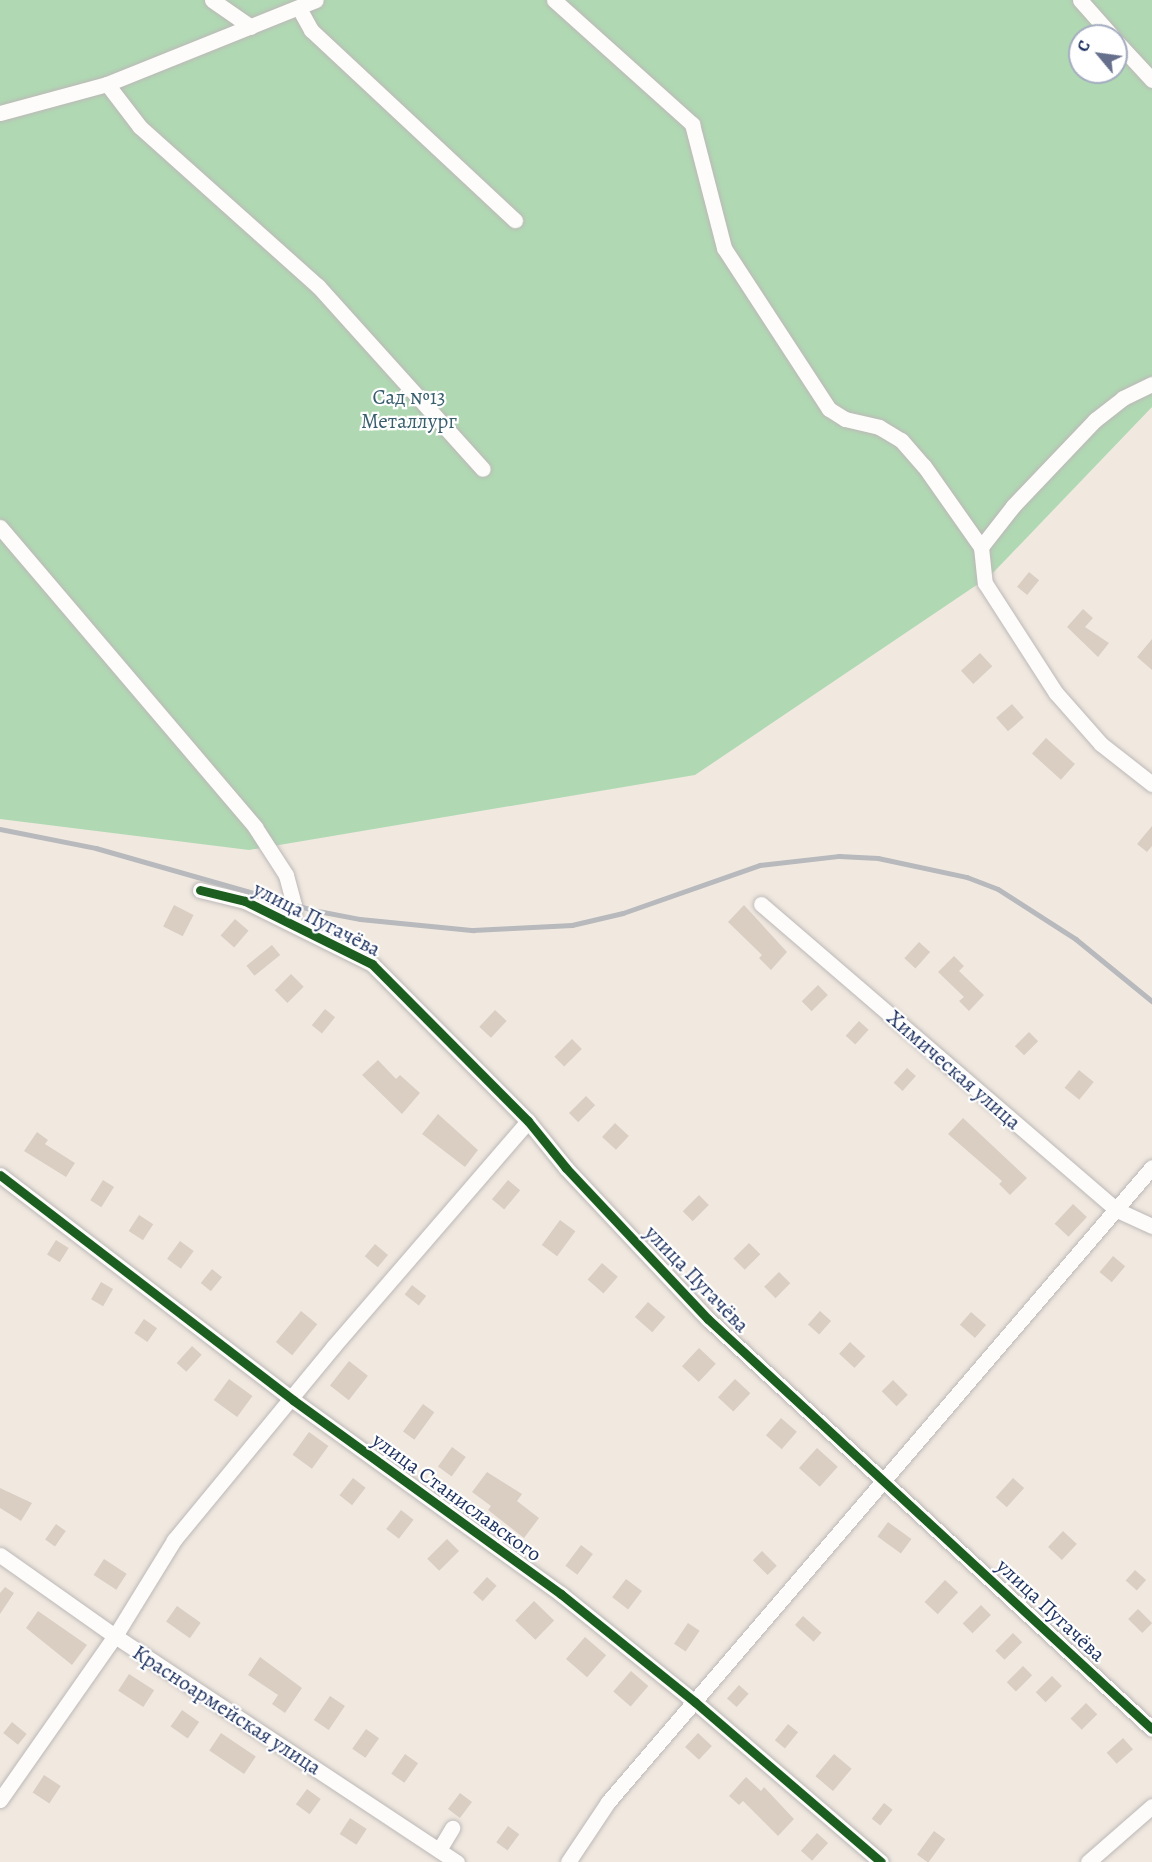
<!DOCTYPE html>
<meta charset="utf-8">
<style>
body{margin:0}
#map{position:relative;width:1152px;height:1862px;overflow:hidden;background:#f1e9e0;font-family:Alegreya,serif}
div>[style]{position:absolute}
[style*='--x']{left:calc(var(--x)*1px);top:calc(var(--y)*1px);width:calc(var(--w)*1px);rotate:calc(var(--a)*1deg)}
.green>*{inset:0;background:#b0d9b3}
.building>*{inset:0;background:#dacec3;transform-origin:0 0}
.roads{filter:drop-shadow(0 0 2px #bcb8b7) drop-shadow(0 0 2px #bcb8b7)}
.minor>*{height:15px;margin:-7.5px;padding:0 7.5px;transform-origin:7.5px;border-radius:7.5px;background:#fdfcfa}
.rail>*{height:4.5px;margin:-2.25px;padding:0 2.25px;transform-origin:2.25px;border-radius:2.25px;background:#b7b9bc}
.cycleway>*{height:9px;margin:-4.5px;padding:0 4.5px;transform-origin:4.5px;border-radius:4.5px;background:#1b5e20}
span{translate:-50% -50%;white-space:nowrap;text-align:center;line-height:1.15;-webkit-text-stroke:4.5px #fff;paint-order:stroke}
.park-label{font-size:21px;color:#385e6d}
.street-label{font-size:21px;color:#1b2f5e}
.north{position:absolute;left:1068px;top:24px;width:60px;height:60px;box-sizing:border-box;background:#fff;border:2px solid #a4acbf;border-radius:50%;rotate:299deg;font-size:16px;font-weight:700;line-height:24px;text-align:center;color:#1b2f5e}
.north::after{content:'';display:block;margin:auto;width:21px;height:27px;background:#66708c;clip-path:polygon(50% 0,100% 100%,50% 72%,0 100%)}
</style>
<div id="map">
<div class="green">
<i style="clip-path:polygon(evenodd,0 0,1152px 0,1152px 407px,990px 576px,695px 775px,249px 850px,0 819px,0 0,1080px 36px,1116px 36px,1116px 72px,1080px 72px,1080px 36px)"></i>
</div>
<div class="building">
<i style="left:1029px;top:572px;width:13px;height:19px;rotate:39deg"></i>
<i style="clip-path:polygon(1083px 609px,1093px 618px,1085px 627px,1109px 643px,1098px 657px,1067px 627px)"></i>
<i style="clip-path:polygon(1152px 639px,1152px 670px,1137px 657px)"></i>
<i style="left:980px;top:653px;width:18px;height:26px;rotate:47deg"></i>
<i style="left:1012px;top:704px;width:18px;height:21px;rotate:49deg"></i>
<i style="left:1046px;top:738px;width:39px;height:21px;rotate:42deg"></i>
<i style="clip-path:polygon(1152px 826px,1152px 846px,1147px 852px,1137px 844px)"></i>
<i style="left:174px;top:905px;width:22px;height:24px;rotate:27deg"></i>
<i style="clip-path:polygon(744px 905px,787px 952px,771px 970px,759px 958px,762px 955px,728px 922px)"></i>
<i style="left:235px;top:919px;width:18px;height:22px;rotate:41deg"></i>
<i style="left:919px;top:942px;width:15px;height:22px;rotate:42deg"></i>
<i style="left:272px;top:945px;width:13px;height:33px;rotate:51deg"></i>
<i style="clip-path:polygon(954px 956px,964px 966px,959px 971px,984px 995px,969px 1011px,959px 1001px,964px 997px,938px 972px)"></i>
<i style="left:291px;top:974px;width:18px;height:23px;rotate:45deg"></i>
<i style="left:818px;top:985px;width:14px;height:23px;rotate:45deg"></i>
<i style="left:325px;top:1009px;width:13px;height:21px;rotate:39deg"></i>
<i style="left:495px;top:1010px;width:16px;height:23px;rotate:43deg"></i>
<i style="left:859px;top:1021px;width:13px;height:20px;rotate:42deg"></i>
<i style="left:1029px;top:1032px;width:13px;height:20px;rotate:45deg"></i>
<i style="left:572px;top:1039px;width:14px;height:25px;rotate:45deg"></i>
<i style="clip-path:polygon(378px 1060px,396px 1079px,400px 1075px,420px 1093px,402px 1114px,362px 1075px)"></i>
<i style="left:907px;top:1068px;width:12px;height:20px;rotate:42deg"></i>
<i style="left:1079px;top:1070px;width:19px;height:23px;rotate:39deg"></i>
<i style="left:586px;top:1096px;width:13px;height:24px;rotate:45deg"></i>
<i style="clip-path:polygon(438px 1114px,478px 1150px,465px 1167px,422px 1134px)"></i>
<i style="clip-path:polygon(963px 1118px,1027px 1178px,1010px 1195px,999px 1184px,1002px 1181px,948px 1134px)"></i>
<i style="left:615px;top:1123px;width:19px;height:19px;rotate:43deg"></i>
<i style="clip-path:polygon(37px 1132px,48px 1140px,45px 1144px,75px 1163px,66px 1177px,24px 1151px)"></i>
<i style="left:103px;top:1180px;width:13px;height:24px;rotate:32deg"></i>
<i style="left:508px;top:1180px;width:16px;height:25px;rotate:40deg"></i>
<i style="left:699px;top:1195px;width:14px;height:23px;rotate:45deg"></i>
<i style="left:1073px;top:1204px;width:19px;height:27px;rotate:43deg"></i>
<i style="left:139px;top:1215px;width:17px;height:19px;rotate:33deg"></i>
<i style="left:560px;top:1220px;width:19px;height:31px;rotate:36deg"></i>
<i style="left:56px;top:1240px;width:15px;height:17px;rotate:32deg"></i>
<i style="left:180px;top:1241px;width:17px;height:22px;rotate:36deg"></i>
<i style="left:749px;top:1243px;width:16px;height:22px;rotate:45deg"></i>
<i style="left:375px;top:1244px;width:17px;height:16px;rotate:40deg"></i>
<i style="left:1113px;top:1256px;width:16px;height:21px;rotate:40deg"></i>
<i style="left:602px;top:1263px;width:21px;height:22px;rotate:41deg"></i>
<i style="left:212px;top:1269px;width:13px;height:18px;rotate:39deg"></i>
<i style="left:779px;top:1272px;width:16px;height:21px;rotate:45deg"></i>
<i style="left:101px;top:1282px;width:14px;height:20px;rotate:30deg"></i>
<i style="left:412px;top:1285px;width:18px;height:12px;rotate:38deg"></i>
<i style="left:648px;top:1302px;width:23px;height:20px;rotate:41deg"></i>
<i style="left:301px;top:1311px;width:21px;height:40px;rotate:39deg"></i>
<i style="left:820px;top:1311px;width:15px;height:18px;rotate:42deg"></i>
<i style="left:971px;top:1312px;width:20px;height:17px;rotate:41deg"></i>
<i style="left:144px;top:1319px;width:16px;height:17px;rotate:35deg"></i>
<i style="left:850px;top:1342px;width:21px;height:16px;rotate:43deg"></i>
<i style="left:192px;top:1346px;width:13px;height:23px;rotate:42deg"></i>
<i style="left:699px;top:1348px;width:23px;height:25px;rotate:43deg"></i>
<i style="left:349px;top:1361px;width:24px;height:31px;rotate:38deg"></i>
<i style="left:229px;top:1379px;width:29px;height:26px;rotate:36deg"></i>
<i style="left:735px;top:1379px;width:21px;height:25px;rotate:43deg"></i>
<i style="left:893px;top:1380px;width:21px;height:16px;rotate:45deg"></i>
<i style="left:423px;top:1404px;width:14px;height:34px;rotate:36deg"></i>
<i style="left:781px;top:1418px;width:21px;height:23px;rotate:41deg"></i>
<i style="left:309px;top:1432px;width:24px;height:28px;rotate:36deg"></i>
<i style="left:452px;top:1447px;width:17px;height:24px;rotate:36deg"></i>
<i style="left:817px;top:1448px;width:28px;height:27px;rotate:42deg"></i>
<i style="clip-path:polygon(487px 1472px,522px 1494px,517px 1501px,539px 1518px,524px 1538px,488px 1510px,491px 1506px,472px 1492px)"></i>
<i style="left:353px;top:1478px;width:16px;height:22px;rotate:38deg"></i>
<i style="left:1013px;top:1478px;width:15px;height:26px;rotate:42deg"></i>
<i style="clip-path:polygon(0 1488px,32px 1503px,21px 1521px,0 1508px)"></i>
<i style="left:401px;top:1510px;width:16px;height:24px;rotate:38deg"></i>
<i style="left:888px;top:1522px;width:29px;height:18px;rotate:36deg"></i>
<i style="left:56px;top:1524px;width:12px;height:19px;rotate:35deg"></i>
<i style="left:1063px;top:1531px;width:19px;height:22px;rotate:43deg"></i>
<i style="left:447px;top:1539px;width:17px;height:28px;rotate:45deg"></i>
<i style="left:581px;top:1545px;width:15px;height:26px;rotate:37deg"></i>
<i style="left:762px;top:1551px;width:21px;height:13px;rotate:45deg"></i>
<i style="left:104px;top:1559px;width:27px;height:19px;rotate:33deg"></i>
<i style="left:1135px;top:1570px;width:15px;height:14px;rotate:42deg"></i>
<i style="left:487px;top:1577px;width:13px;height:21px;rotate:42deg"></i>
<i style="left:626px;top:1579px;width:20px;height:23px;rotate:37deg"></i>
<i style="left:945px;top:1580px;width:18px;height:30px;rotate:43deg"></i>
<i style="clip-path:polygon(5px 1587px,14px 1593px,0 1614px,0 1593px)"></i>
<i style="left:534px;top:1601px;width:28px;height:27px;rotate:44deg"></i>
<i style="left:981px;top:1605px;width:14px;height:26px;rotate:45deg"></i>
<i style="left:177px;top:1606px;width:29px;height:19px;rotate:35deg"></i>
<i style="left:1138px;top:1609px;width:20px;height:14px;rotate:45deg"></i>
<i style="clip-path:polygon(38px 1611px,87px 1645px,72px 1665px,26px 1628px)"></i>
<i style="left:803px;top:1616px;width:25px;height:12px;rotate:42deg"></i>
<i style="left:688px;top:1623px;width:14px;height:25px;rotate:34deg"></i>
<i style="left:1013px;top:1633px;width:13px;height:25px;rotate:45deg"></i>
<i style="left:585px;top:1637px;width:28px;height:29px;rotate:41deg"></i>
<i style="clip-path:polygon(260px 1657px,302px 1688px,285px 1713px,272px 1704px,278px 1695px,248px 1675px)"></i>
<i style="left:1023px;top:1666px;width:13px;height:23px;rotate:45deg"></i>
<i style="left:631px;top:1671px;width:23px;height:27px;rotate:41deg"></i>
<i style="left:129px;top:1674px;width:30px;height:20px;rotate:33deg"></i>
<i style="left:1052px;top:1676px;width:14px;height:23px;rotate:45deg"></i>
<i style="left:739px;top:1685px;width:13px;height:18px;rotate:42deg"></i>
<i style="left:330px;top:1696px;width:18px;height:29px;rotate:34deg"></i>
<i style="left:1086px;top:1703px;width:16px;height:22px;rotate:45deg"></i>
<i style="left:182px;top:1710px;width:21px;height:20px;rotate:35deg"></i>
<i style="left:12px;top:1722px;width:19px;height:14px;rotate:39deg"></i>
<i style="left:788px;top:1724px;width:13px;height:21px;rotate:39deg"></i>
<i style="left:366px;top:1729px;width:16px;height:24px;rotate:35deg"></i>
<i style="left:221px;top:1733px;width:42px;height:21px;rotate:34deg"></i>
<i style="left:698px;top:1733px;width:19px;height:19px;rotate:43deg"></i>
<i style="left:1123px;top:1738px;width:15px;height:22px;rotate:48deg"></i>
<i style="left:405px;top:1754px;width:16px;height:24px;rotate:35deg"></i>
<i style="left:834px;top:1754px;width:23px;height:29px;rotate:40deg"></i>
<i style="left:44px;top:1775px;width:20px;height:21px;rotate:33deg"></i>
<i style="clip-path:polygon(746px 1777px,761px 1791px,764px 1787px,794px 1819px,778px 1836px,743px 1801px,739px 1805px,729px 1796px)"></i>
<i style="left:307px;top:1789px;width:17px;height:19px;rotate:36deg"></i>
<i style="left:460px;top:1793px;width:15px;height:20px;rotate:37deg"></i>
<i style="left:884px;top:1803px;width:11px;height:20px;rotate:38deg"></i>
<i style="left:350px;top:1818px;width:20px;height:19px;rotate:33deg"></i>
<i style="left:508px;top:1826px;width:14px;height:20px;rotate:36deg"></i>
<i style="left:934px;top:1831px;width:14px;height:29px;rotate:36deg"></i>
<i style="left:817px;top:1833px;width:15px;height:24px;rotate:42deg"></i>
</div>
<div class="roads">
<div class="minor">
<i style="--x:212;--y:0;--w:47;--a:34.7"></i>
<i style="--x:554;--y:0;--w:186;--a:41.9"></i>
<i style="--x:692;--y:124;--w:128;--a:75.5"></i>
<i style="--x:724;--y:248;--w:192;--a:56.9"></i>
<i style="--x:829;--y:409;--w:19;--a:32"></i>
<i style="--x:845;--y:419;--w:35;--a:13"></i>
<i style="--x:879;--y:427;--w:26;--a:31"></i>
<i style="--x:901;--y:440;--w:35;--a:49"></i>
<i style="--x:924;--y:466;--w:99;--a:54.9"></i>
<i style="--x:981;--y:547;--w:36;--a:84"></i>
<i style="--x:985;--y:583;--w:131;--a:57.2"></i>
<i style="--x:1056;--y:693;--w:68;--a:48.6"></i>
<i style="--x:1101;--y:744;--w:65;--a:38.1"></i>
<i style="--x:1080;--y:0;--w:48;--a:48.4"></i>
<i style="--x:300;--y:10;--w:23;--a:61"></i>
<i style="--x:311;--y:30;--w:279;--a:43"></i>
<i style="--x:1116;--y:41;--w:53;--a:47.3"></i>
<i style="--x:107;--y:84;--w:54;--a:52.5"></i>
<i style="--x:140;--y:127;--w:239;--a:41.8"></i>
<i style="--x:318;--y:286;--w:246;--a:48"></i>
<i style="--x:0;--y:113;--w:111;--a:-15.2"></i>
<i style="--x:107;--y:84;--w:225;--a:-21.9"></i>
<i style="--x:0;--y:527;--w:394;--a:49.6"></i>
<i style="--x:255;--y:827;--w:57;--a:57.1"></i>
<i style="--x:286;--y:875;--w:31;--a:75"></i>
<i style="--x:294;--y:905;--w:18;--a:93"></i>
<i style="--x:981;--y:547;--w:52;--a:-52"></i>
<i style="--x:1013;--y:506;--w:119;--a:-46.4"></i>
<i style="--x:1095;--y:420;--w:36;--a:-38"></i>
<i style="--x:1123;--y:398;--w:32;--a:-26"></i>
<i style="--x:200;--y:890;--w:46;--a:13.7"></i>
<i style="--x:245;--y:901;--w:142;--a:26.4"></i>
<i style="--x:372;--y:964;--w:221;--a:45.2"></i>
<i style="--x:528;--y:1121;--w:60;--a:51"></i>
<i style="--x:566;--y:1168;--w:207;--a:46.8"></i>
<i style="--x:708;--y:1319;--w:604;--a:42.72"></i>
<i style="--x:761;--y:904;--w:467;--a:40.7"></i>
<i style="--x:1115;--y:1209;--w:41;--a:24.7"></i>
<i style="--x:0;--y:1175;--w:369;--a:37.5"></i>
<i style="--x:293;--y:1400;--w:331;--a:35.9"></i>
<i style="--x:561;--y:1594;--w:172;--a:38.9"></i>
<i style="--x:695;--y:1702;--w:245;--a:40.7"></i>
<i style="--x:0;--y:1555;--w:141;--a:35.2"></i>
<i style="--x:115;--y:1636;--w:410;--a:33.5"></i>
<i style="--x:0;--y:1800;--w:200;--a:-55"></i>
<i style="--x:115;--y:1636;--w:113;--a:-58.4"></i>
<i style="--x:174;--y:1540;--w:250;--a:-50.5"></i>
<i style="--x:333;--y:1347;--w:298;--a:-49.2"></i>
<i style="--x:439;--y:1850;--w:26;--a:-59"></i>
<i style="--x:568;--y:1862;--w:72;--a:-56.3"></i>
<i style="--x:608;--y:1802;--w:836;--a:-49.41"></i>
<i style="--x:1088;--y:1862;--w:85;--a:-41.2"></i>
</div>
</div>
<div class="rail">
<i style="--x:0;--y:829;--w:98;--a:11.2"></i>
<i style="--x:96;--y:848;--w:226;--a:15.9"></i>
<i style="--x:313;--y:910;--w:48;--a:10.8"></i>
<i style="--x:360;--y:919;--w:114;--a:5.6"></i>
<i style="--x:473;--y:930;--w:99;--a:-2.9"></i>
<i style="--x:572;--y:925;--w:52;--a:-13.2"></i>
<i style="--x:623;--y:913;--w:145;--a:-19.3"></i>
<i style="--x:760;--y:865;--w:80;--a:-6.5"></i>
<i style="--x:839;--y:856;--w:39;--a:3"></i>
<i style="--x:878;--y:858;--w:91;--a:12.1"></i>
<i style="--x:967;--y:877;--w:33;--a:21"></i>
<i style="--x:998;--y:889;--w:93;--a:32.7"></i>
<i style="--x:1076;--y:939;--w:98;--a:39.2"></i>
</div>
<div class="cycleway">
<i style="--x:200;--y:890;--w:46;--a:13.7"></i>
<i style="--x:245;--y:901;--w:142;--a:26.4"></i>
<i style="--x:372;--y:964;--w:221;--a:45.2"></i>
<i style="--x:528;--y:1121;--w:60;--a:51"></i>
<i style="--x:566;--y:1168;--w:207;--a:46.8"></i>
<i style="--x:708;--y:1319;--w:604;--a:42.72"></i>
<i style="--x:0;--y:1175;--w:369;--a:37.5"></i>
<i style="--x:293;--y:1400;--w:331;--a:35.9"></i>
<i style="--x:561;--y:1594;--w:172;--a:38.9"></i>
<i style="--x:695;--y:1702;--w:245;--a:40.7"></i>
</div>
<div class="park-label">
<span style="left:409px;top:409px">Сад №13<br>Металлург</span>
</div>
<div class="street-label">
<span style="left:317px;top:919px;rotate:27deg">улица Пугачёва</span>
<span style="left:954px;top:1070px;rotate:41deg">Химическая улица</span>
<span style="left:697px;top:1279px;rotate:46deg">улица Пугачёва</span>
<span style="left:457px;top:1497px;rotate:36deg">улица Станиславского</span>
<span style="left:1051px;top:1610px;rotate:43deg">улица Пугачёва</span>
<span style="left:227px;top:1710px;rotate:33deg">Красноармейская улица</span>
</div>
<div class="north">С</div>
</div>
